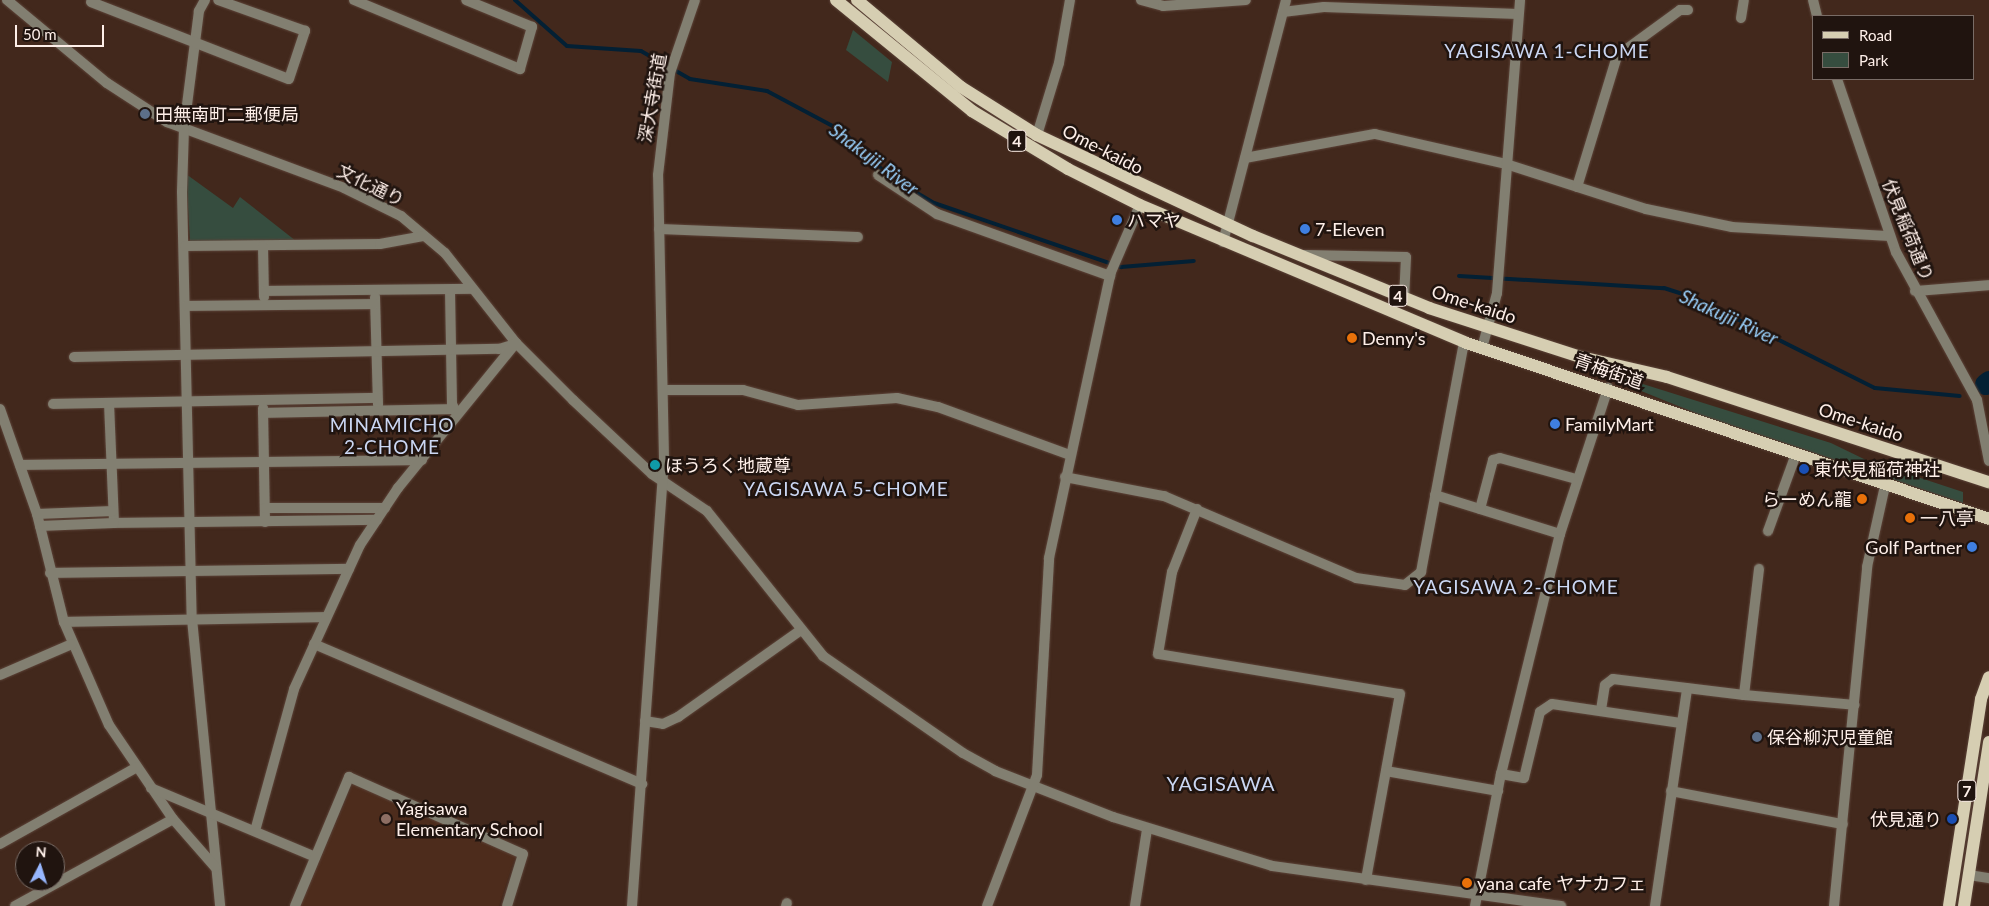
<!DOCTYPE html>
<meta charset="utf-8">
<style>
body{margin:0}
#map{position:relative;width:1989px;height:906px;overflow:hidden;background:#42281c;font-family:Lato,"Noto Sans JP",sans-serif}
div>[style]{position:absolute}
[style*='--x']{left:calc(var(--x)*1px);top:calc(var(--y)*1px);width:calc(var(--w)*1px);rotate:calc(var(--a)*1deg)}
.built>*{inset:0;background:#4d2c1c}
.green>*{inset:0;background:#364d3f}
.stream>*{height:4px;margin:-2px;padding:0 2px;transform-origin:2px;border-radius:2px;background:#032034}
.river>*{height:21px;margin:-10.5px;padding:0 10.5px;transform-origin:10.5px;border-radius:10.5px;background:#032034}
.roads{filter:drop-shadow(0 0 1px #5c4439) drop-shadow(0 0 1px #5c4439)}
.minor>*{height:10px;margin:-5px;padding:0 5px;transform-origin:5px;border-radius:5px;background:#827f71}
.tertiary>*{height:10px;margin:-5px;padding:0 5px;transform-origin:5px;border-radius:5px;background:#827f71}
.primary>*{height:12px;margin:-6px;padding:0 6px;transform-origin:6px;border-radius:6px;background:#d6ceb2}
.dots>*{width:14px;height:14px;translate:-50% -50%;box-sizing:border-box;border:2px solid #20140f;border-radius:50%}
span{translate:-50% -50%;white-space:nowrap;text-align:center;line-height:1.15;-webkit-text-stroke:5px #20140f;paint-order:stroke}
.shield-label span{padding:1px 4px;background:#20140f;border:1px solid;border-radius:4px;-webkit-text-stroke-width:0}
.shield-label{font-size:16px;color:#feefe9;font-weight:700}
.street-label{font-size:18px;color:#feefe9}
.poi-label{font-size:18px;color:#feefe9}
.left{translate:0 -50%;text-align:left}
.right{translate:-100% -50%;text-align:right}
.neighbourhood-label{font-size:19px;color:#cbd7f3;letter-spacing:1px}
.water-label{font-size:19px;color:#98cef9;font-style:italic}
.quarter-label{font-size:20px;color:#cbd7f3;letter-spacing:1px}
.legend{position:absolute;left:1812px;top:15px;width:162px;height:65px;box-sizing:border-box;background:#20140f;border:1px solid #796c66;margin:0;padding:6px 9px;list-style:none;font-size:15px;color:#feefe9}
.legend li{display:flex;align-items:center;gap:10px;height:25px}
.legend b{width:25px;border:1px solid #796c66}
.north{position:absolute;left:15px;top:841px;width:50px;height:50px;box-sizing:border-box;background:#20140f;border:1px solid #796c66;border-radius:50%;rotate:5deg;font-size:14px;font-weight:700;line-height:20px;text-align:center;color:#feefe9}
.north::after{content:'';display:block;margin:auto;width:18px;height:22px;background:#97b6fd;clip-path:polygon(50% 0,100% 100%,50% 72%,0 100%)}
.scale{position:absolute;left:15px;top:25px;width:89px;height:22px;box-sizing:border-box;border:2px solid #feefe9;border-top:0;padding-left:6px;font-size:15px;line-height:18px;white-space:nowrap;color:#feefe9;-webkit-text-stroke:4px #20140f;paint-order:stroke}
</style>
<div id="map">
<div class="built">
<i style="clip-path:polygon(353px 784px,516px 854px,499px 906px,300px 906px)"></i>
</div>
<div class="green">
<i style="clip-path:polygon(853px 30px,892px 62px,888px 82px,846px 50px)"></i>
<i style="clip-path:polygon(186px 174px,233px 208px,240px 197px,296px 241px,190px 241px)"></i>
<i style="clip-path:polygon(1611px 374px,1831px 443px,1866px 460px,1963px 492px,1963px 503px,1698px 414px,1609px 378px)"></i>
</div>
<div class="stream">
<i style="--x:515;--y:0;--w:69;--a:41.5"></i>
<i style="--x:567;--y:46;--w:74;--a:3.9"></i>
<i style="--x:641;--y:51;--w:56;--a:29.7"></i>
<i style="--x:690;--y:79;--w:78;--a:8.9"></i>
<i style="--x:767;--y:91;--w:85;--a:28.1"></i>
<i style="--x:842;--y:131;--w:66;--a:43.8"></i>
<i style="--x:890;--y:177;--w:51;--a:30.6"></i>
<i style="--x:934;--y:203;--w:198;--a:18.9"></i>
<i style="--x:1121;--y:267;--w:73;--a:-4.7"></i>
<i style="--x:1459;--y:276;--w:205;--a:3.4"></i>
<i style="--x:1664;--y:288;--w:33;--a:18"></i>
<i style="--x:1695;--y:298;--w:201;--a:26.6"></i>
<i style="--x:1875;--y:388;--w:85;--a:5.4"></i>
</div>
<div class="river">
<i style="--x:1985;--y:384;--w:5;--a:-37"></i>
</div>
<div class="roads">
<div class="minor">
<i style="--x:7;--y:0;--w:130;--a:39.7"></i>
<i style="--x:107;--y:83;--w:72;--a:33"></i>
<i style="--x:167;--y:122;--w:189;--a:20.4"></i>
<i style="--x:344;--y:188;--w:64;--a:26.2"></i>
<i style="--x:401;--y:216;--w:57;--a:40.1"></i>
<i style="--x:445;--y:253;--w:115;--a:51.7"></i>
<i style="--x:516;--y:343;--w:81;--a:45"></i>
<i style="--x:573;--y:400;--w:108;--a:43.1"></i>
<i style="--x:652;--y:474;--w:66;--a:33.9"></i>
<i style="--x:707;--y:511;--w:186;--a:51.3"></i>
<i style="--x:823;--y:656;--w:170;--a:34.7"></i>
<i style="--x:963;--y:753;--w:37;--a:29"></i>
<i style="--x:995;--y:771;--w:127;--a:21.3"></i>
<i style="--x:1113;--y:817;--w:166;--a:17.1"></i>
<i style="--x:1272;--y:866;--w:292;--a:7.9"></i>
<i style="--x:205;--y:0;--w:13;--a:119"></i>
<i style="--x:199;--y:11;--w:118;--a:97.3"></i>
<i style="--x:184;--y:128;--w:64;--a:91.8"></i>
<i style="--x:182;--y:192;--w:427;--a:88.7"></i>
<i style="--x:192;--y:619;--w:288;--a:84.4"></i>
<i style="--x:354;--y:0;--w:180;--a:22.6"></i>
<i style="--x:520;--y:69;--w:44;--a:-74.1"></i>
<i style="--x:532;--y:27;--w:71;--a:-157.8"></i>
<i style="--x:1141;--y:0;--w:23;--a:15"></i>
<i style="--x:1163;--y:6;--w:83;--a:-4.1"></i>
<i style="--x:91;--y:2;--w:212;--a:21.3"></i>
<i style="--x:289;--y:79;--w:51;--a:-71.6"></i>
<i style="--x:305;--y:31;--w:92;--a:-160.4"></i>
<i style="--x:1283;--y:12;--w:41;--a:-7"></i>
<i style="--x:1324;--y:7;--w:194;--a:2.1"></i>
<i style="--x:1741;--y:18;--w:18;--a:-81"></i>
<i style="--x:1037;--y:135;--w:75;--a:-73"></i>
<i style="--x:1059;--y:63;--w:64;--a:-80.1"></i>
<i style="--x:1245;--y:158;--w:132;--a:-10.5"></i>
<i style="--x:1375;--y:134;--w:134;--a:12.9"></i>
<i style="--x:1506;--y:164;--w:147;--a:17.8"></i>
<i style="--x:1646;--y:209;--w:88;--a:11.8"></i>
<i style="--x:1732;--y:227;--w:158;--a:3.3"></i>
<i style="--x:878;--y:175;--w:71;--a:33.5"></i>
<i style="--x:937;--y:214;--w:184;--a:19.7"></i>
<i style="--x:1577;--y:187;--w:137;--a:-73"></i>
<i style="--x:1617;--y:56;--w:78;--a:-36.1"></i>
<i style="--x:1680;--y:10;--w:8;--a:0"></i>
<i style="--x:659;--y:229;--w:199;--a:2.3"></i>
<i style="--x:185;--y:246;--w:195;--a:-0.6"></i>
<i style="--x:380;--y:244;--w:45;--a:-10.3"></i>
<i style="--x:263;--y:246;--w:51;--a:88.9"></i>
<i style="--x:1304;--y:255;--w:102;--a:1.1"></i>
<i style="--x:1406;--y:257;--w:42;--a:92.7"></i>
<i style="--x:450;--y:290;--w:114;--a:89"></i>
<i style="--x:452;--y:404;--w:9;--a:63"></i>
<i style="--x:264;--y:291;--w:208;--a:-0.6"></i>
<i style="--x:1915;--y:291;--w:74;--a:-4.6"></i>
<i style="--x:375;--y:297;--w:108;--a:88.4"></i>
<i style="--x:185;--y:306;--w:190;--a:-0.6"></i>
<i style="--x:1482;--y:348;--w:57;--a:-74.7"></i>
<i style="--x:1497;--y:293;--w:294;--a:-85.5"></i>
<i style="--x:74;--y:357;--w:425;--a:-1.1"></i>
<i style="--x:499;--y:349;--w:17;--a:-17"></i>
<i style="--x:664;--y:390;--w:79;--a:0"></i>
<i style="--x:743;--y:390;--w:57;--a:15.3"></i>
<i style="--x:798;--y:405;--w:99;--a:-4"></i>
<i style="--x:897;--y:398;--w:42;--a:12.4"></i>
<i style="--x:938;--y:407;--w:140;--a:20"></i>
<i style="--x:109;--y:403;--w:120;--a:87.6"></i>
<i style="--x:114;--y:523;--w:263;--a:-0.7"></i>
<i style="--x:53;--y:404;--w:324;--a:-1.1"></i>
<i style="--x:263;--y:408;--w:114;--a:89"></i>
<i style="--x:0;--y:409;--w:111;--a:70.6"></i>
<i style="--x:37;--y:514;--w:111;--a:76"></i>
<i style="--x:64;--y:622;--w:112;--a:66.4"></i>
<i style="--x:109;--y:725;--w:114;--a:55.8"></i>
<i style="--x:173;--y:819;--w:64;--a:48.8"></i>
<i style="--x:263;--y:413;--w:190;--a:-1.2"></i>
<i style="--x:20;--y:465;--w:402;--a:-0.7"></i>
<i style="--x:1065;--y:477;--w:101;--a:10.9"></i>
<i style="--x:1164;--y:496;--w:209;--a:23.1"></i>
<i style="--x:1356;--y:578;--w:49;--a:8.1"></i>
<i style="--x:1405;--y:585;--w:21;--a:-39"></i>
<i style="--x:1421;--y:572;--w:234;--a:-79.4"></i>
<i style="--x:1435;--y:495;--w:131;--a:17.3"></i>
<i style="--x:265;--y:508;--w:120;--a:0"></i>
<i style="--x:1197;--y:509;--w:68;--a:111.6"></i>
<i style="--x:1172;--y:572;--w:83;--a:99.7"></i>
<i style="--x:1158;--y:654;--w:245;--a:9.4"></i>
<i style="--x:1400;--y:694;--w:189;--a:100.4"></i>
<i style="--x:1480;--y:509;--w:51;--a:-75.1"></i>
<i style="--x:1493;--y:460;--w:7;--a:-16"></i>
<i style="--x:1500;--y:458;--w:79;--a:15.4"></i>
<i style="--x:37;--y:514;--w:76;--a:-2.3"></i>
<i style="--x:40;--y:526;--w:74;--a:-2.3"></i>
<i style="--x:1768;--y:531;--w:82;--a:-70"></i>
<i style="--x:50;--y:573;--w:299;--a:-0.8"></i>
<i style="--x:64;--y:622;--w:261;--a:-1.1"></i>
<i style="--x:314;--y:644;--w:357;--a:23.1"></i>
<i style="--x:0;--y:675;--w:78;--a:-23.3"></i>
<i style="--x:1744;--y:695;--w:111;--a:5.1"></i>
<i style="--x:1601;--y:710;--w:25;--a:-81"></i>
<i style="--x:1605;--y:685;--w:10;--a:-37"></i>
<i style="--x:1613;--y:679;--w:132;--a:7"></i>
<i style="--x:1744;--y:695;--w:127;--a:-83.2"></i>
<i style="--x:645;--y:721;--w:18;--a:9"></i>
<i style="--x:663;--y:724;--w:17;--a:-25"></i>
<i style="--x:678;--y:717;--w:151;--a:-35.3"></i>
<i style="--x:1386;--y:771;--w:114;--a:10.1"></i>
<i style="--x:1501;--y:774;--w:23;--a:10"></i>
<i style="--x:1524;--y:778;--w:68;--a:-76.4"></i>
<i style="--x:1540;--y:712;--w:14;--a:-34"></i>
<i style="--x:1552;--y:704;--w:130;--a:8.4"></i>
<i style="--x:151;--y:788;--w:178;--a:22.8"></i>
<i style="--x:1671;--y:791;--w:175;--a:10.9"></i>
<i style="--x:255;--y:831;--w:147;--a:-74.6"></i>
<i style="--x:294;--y:689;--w:158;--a:-65.4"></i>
<i style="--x:360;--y:545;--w:69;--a:-56.3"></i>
<i style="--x:398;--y:488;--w:187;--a:-50.9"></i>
<i style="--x:0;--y:844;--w:157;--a:-29.3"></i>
<i style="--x:1969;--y:875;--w:20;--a:9"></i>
<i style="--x:15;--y:906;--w:180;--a:-28.8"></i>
<i style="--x:295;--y:906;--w:140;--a:-67.3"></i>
<i style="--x:349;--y:777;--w:190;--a:23.9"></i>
<i style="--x:523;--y:854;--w:54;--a:107.1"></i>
<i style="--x:632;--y:906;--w:449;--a:-85.9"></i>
<i style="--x:664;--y:458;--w:283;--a:-91.2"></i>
<i style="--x:658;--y:175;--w:103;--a:-83.3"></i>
<i style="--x:670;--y:73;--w:77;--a:-71.1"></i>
<i style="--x:786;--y:906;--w:3;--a:-72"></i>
<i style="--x:987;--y:906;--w:140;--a:-69.1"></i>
<i style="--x:1037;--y:775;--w:217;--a:-86.8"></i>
<i style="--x:1049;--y:558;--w:293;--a:-77.8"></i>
<i style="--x:1111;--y:272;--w:73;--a:-66.6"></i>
<i style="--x:1135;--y:906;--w:78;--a:-81.1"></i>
<i style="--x:1475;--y:906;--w:135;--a:-78.9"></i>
<i style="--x:1501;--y:774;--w:247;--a:-76.2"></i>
<i style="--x:1560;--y:534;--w:154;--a:-71.8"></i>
<i style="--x:1655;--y:906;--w:220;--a:-81.6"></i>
<i style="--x:1834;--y:906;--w:341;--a:-84.4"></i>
<i style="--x:1867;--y:567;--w:83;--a:-77.5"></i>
</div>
<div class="tertiary">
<i style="--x:1813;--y:0;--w:16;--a:76"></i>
<i style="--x:1837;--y:79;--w:183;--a:71.2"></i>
<i style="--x:1896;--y:252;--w:169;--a:61.3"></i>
<i style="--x:1977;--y:400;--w:62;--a:78.9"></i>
<i style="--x:1223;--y:242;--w:250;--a:-75.4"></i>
</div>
<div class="primary">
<i style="--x:836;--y:0;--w:176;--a:39.2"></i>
<i style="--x:972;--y:111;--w:112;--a:31.1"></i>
<i style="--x:1068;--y:169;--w:80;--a:26.6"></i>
<i style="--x:1140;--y:205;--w:352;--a:22.9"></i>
<i style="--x:1464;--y:342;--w:554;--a:18.63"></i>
<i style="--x:857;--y:0;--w:136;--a:39.9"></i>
<i style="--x:961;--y:87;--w:90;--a:32.3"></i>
<i style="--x:1037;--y:135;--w:238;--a:25.1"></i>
<i style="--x:1253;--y:236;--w:190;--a:22.2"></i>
<i style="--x:1429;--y:308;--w:160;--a:17.9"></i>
<i style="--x:1581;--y:357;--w:88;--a:13.1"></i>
<i style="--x:1667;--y:377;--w:339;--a:18.1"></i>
<i style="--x:1949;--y:906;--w:209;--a:-81.2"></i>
<i style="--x:1981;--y:699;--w:23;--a:-70"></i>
<i style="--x:1964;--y:906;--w:166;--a:-81.3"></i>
</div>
</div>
<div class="dots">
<i style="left:145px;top:114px;background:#5c6f8a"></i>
<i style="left:1117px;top:220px;background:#3f7fe0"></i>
<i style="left:1305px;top:229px;background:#3f7fe0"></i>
<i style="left:1352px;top:338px;background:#e8710a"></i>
<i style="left:1555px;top:424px;background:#3f7fe0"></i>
<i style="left:655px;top:465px;background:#0f9aa8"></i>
<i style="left:1804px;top:469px;background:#1a4fb4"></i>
<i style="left:1862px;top:499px;background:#e8710a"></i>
<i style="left:1910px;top:518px;background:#e8710a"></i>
<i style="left:1972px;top:547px;background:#3f7fe0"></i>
<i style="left:1757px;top:737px;background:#5c6f8a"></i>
<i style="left:386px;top:819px;background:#8d6e63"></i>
<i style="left:1952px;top:819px;background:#1a4fb4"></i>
<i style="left:1467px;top:883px;background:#e8710a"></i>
</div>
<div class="shield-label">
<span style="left:1017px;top:141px">4</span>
<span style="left:1398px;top:296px">4</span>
<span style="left:1967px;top:791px">7</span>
</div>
<div class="street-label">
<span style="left:652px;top:98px;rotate:-80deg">深大寺街道</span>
<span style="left:1103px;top:149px;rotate:27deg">Ome-kaido</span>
<span style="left:371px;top:185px;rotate:26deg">文化通り</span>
<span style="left:1908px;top:230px;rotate:68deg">伏見稲荷通り</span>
<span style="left:1474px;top:304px;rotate:18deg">Ome-kaido</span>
<span style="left:1609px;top:371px;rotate:19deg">青梅街道</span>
<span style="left:1861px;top:422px;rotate:18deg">Ome-kaido</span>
</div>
<div class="poi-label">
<span class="left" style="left:155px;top:114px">田無南町二郵便局</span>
<span class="left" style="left:1127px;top:220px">ハマヤ</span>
<span class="left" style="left:1315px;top:229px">7-Eleven</span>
<span class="left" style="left:1362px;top:338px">Denny's</span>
<span class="left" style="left:1565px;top:424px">FamilyMart</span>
<span class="left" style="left:665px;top:465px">ほうろく地蔵尊</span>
<span class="left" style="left:1814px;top:469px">東伏見稲荷神社</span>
<span class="right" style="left:1852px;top:499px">らーめん龍</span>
<span class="left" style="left:1920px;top:518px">一八亭</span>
<span class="right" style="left:1962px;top:547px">Golf Partner</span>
<span class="left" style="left:1767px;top:737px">保谷柳沢児童館</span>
<span class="left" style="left:396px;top:819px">Yagisawa<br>Elementary School</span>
<span class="right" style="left:1942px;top:819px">伏見通り</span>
<span class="left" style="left:1477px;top:883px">yana cafe ヤナカフェ</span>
</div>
<div class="neighbourhood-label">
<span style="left:1547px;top:51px">YAGISAWA 1-CHOME</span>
<span style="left:392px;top:436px">MINAMICHO<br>2-CHOME</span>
<span style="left:846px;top:489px">YAGISAWA 5-CHOME</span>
<span style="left:1516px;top:587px">YAGISAWA 2-CHOME</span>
</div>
<div class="water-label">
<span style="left:874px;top:159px;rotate:37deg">Shakujii River</span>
<span style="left:1729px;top:317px;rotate:25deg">Shakujii River</span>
</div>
<div class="quarter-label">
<span style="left:1221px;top:783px">YAGISAWA</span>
</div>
<ul class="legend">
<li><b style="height:6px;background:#d6ceb2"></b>Road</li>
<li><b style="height:14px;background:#364d3f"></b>Park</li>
</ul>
<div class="north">N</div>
<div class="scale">50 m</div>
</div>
